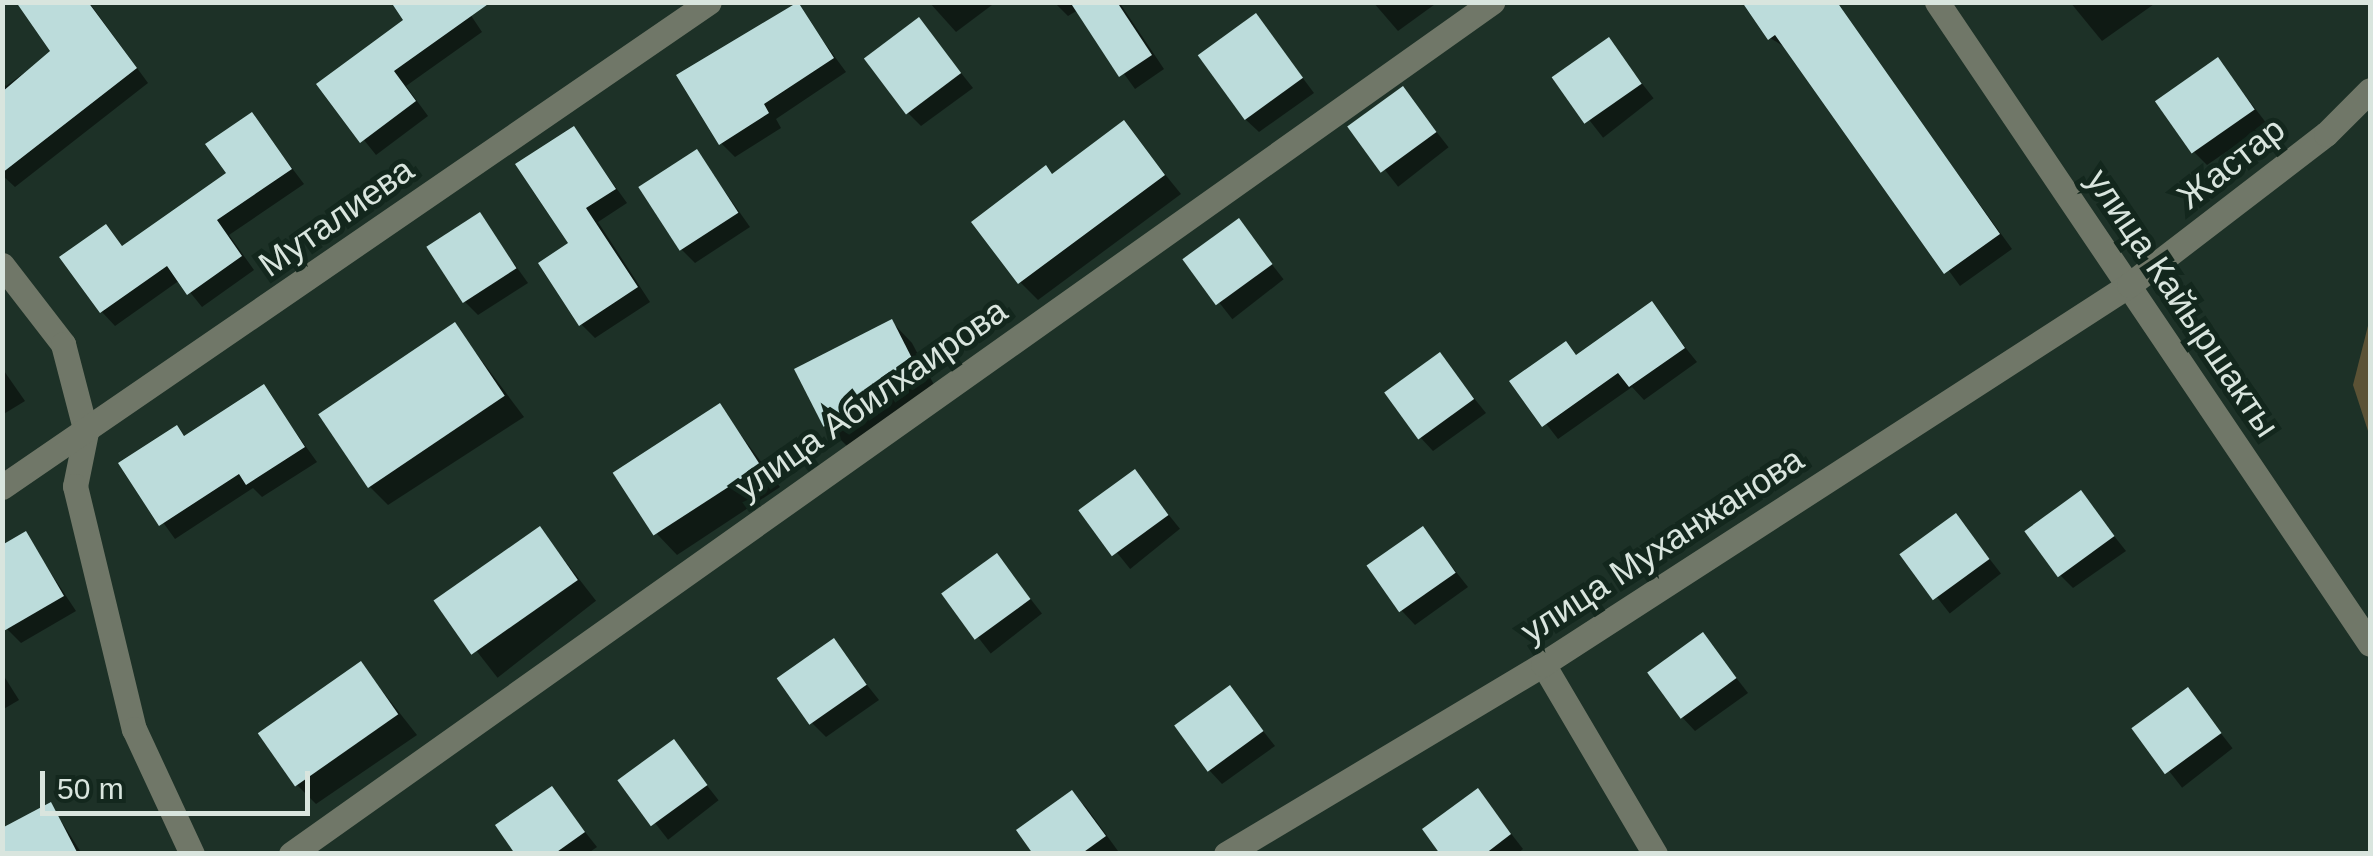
<!DOCTYPE html>
<meta charset="utf-8">
<style>
body{margin:0}
#map{position:relative;width:2373px;height:856px;overflow:hidden;background:#1d3127;font-family:Arial,sans-serif}
div>[style]{position:absolute}
[style*='--x']{left:calc(var(--x)*1px);top:calc(var(--y)*1px);width:calc(var(--w)*1px);rotate:calc(var(--a)*1deg)}
.green>*{inset:0;background:#5b5235}
.shadow>*{inset:0;background:#0007;transform-origin:0 0}
.building>*{inset:0;background:#bcdcdb;transform-origin:0 0}
.minor>*{height:25px;margin:-12.5px;padding:0 12.5px;transform-origin:12.5px;border-radius:12.5px;background:#707768}
span{translate:-50% -50%;white-space:nowrap;text-align:center;line-height:1.15;-webkit-text-stroke:10px #13271d;paint-order:stroke}
.street-label{font-size:35px;color:#d9e5de}
.frame{position:absolute;inset:0;border:5px solid #d9e5de;pointer-events:none}
.scale{position:absolute;left:40px;top:771px;width:270px;height:45px;box-sizing:border-box;border:5px solid #d9e5de;border-top:0;padding-left:12px;font-size:30px;line-height:35px;white-space:nowrap;color:#d9e5de;-webkit-text-stroke:8px #13271d;paint-order:stroke}
</style>
<div id="map">
<div class="green">
<i style="clip-path:polygon(2370px 318px,2370px 437px,2353px 385px)"></i>
</div>
<div class="shadow">
<i style="clip-path:polygon(19px 2px,96px 2px,91px 5px,148px 83px,15px 187px,2px 175px,2px 82px,6px 86px,53px 52px)"></i>
<i style="clip-path:polygon(462px 2px,482px 32px,406px 86px,428px 116px,376px 155px,320px 85px)"></i>
<i style="clip-path:polygon(929px 2px,996px 2px,956px 32px)"></i>
<i style="clip-path:polygon(1054px 2px,1119px 2px,1164px 69px,1135px 89px,1078px 10px,1068px 16px)"></i>
<i style="clip-path:polygon(1373px 2px,1438px 2px,1398px 31px)"></i>
<i style="clip-path:polygon(1745px 2px,1858px 36px,2012px 249px,1960px 286px,1788px 49px,1770px 38px)"></i>
<i style="clip-path:polygon(2070px 2px,2157px 2px,2102px 41px)"></i>
<i style="clip-path:polygon(796px 4px,846px 72px,776px 119px,781px 128px,735px 157px,721px 143px)"></i>
<i style="clip-path:polygon(1256px 16px,1314px 93px,1259px 132px,1245px 119px)"></i>
<i style="clip-path:polygon(919px 20px,973px 88px,921px 126px,908px 113px)"></i>
<i style="left:1608px;top:40px;width:74px;height:64px;rotate:52deg"></i>
<i style="clip-path:polygon(2218px 60px,2267px 124px,2207px 165px,2194px 152px)"></i>
<i style="left:1403px;top:89px;width:74px;height:64px;rotate:52deg"></i>
<i style="clip-path:polygon(252px 115px,304px 184px,229px 235px,254px 270px,202px 307px,180px 280px,115px 326px,102px 312px,106px 227px,124px 248px,229px 174px)"></i>
<i style="clip-path:polygon(1124px 124px,1181px 194px,1038px 300px,1020px 282px,1053px 176px)"></i>
<i style="clip-path:polygon(574px 129px,627px 203px,598px 222px,650px 302px,595px 338px,581px 324px,571px 244px)"></i>
<i style="clip-path:polygon(697px 152px,750px 227px,695px 263px,681px 249px)"></i>
<i style="clip-path:polygon(480px 216px,528px 283px,478px 315px,464px 301px)"></i>
<i style="left:1238px;top:221px;width:74px;height:65px;rotate:52deg"></i>
<i style="clip-path:polygon(1651px 305px,1697px 362px,1644px 400px,1632px 387px,1558px 439px,1513px 381px,1566px 344px,1578px 357px)"></i>
<i style="clip-path:polygon(892px 322px,912px 343px,941px 398px,848px 447px,828px 427px)"></i>
<i style="clip-path:polygon(455px 325px,524px 417px,388px 505px,368px 485px)"></i>
<i style="clip-path:polygon(1440px 356px,1486px 413px,1433px 451px,1420px 437px)"></i>
<i style="clip-path:polygon(2px 368px,25px 401px,2px 415px)"></i>
<i style="clip-path:polygon(263px 387px,317px 462px,262px 497px,253px 488px,175px 539px,121px 464px,177px 428px,186px 437px)"></i>
<i style="clip-path:polygon(720px 407px,780px 487px,677px 555px,657px 534px)"></i>
<i style="left:1134px;top:472px;width:73px;height:64px;rotate:51deg"></i>
<i style="clip-path:polygon(2080px 493px,2126px 551px,2073px 588px,2059px 574px)"></i>
<i style="left:1956px;top:516px;width:73px;height:65px;rotate:52deg"></i>
<i style="left:540px;top:529px;width:91px;height:125px;rotate:52deg"></i>
<i style="clip-path:polygon(1423px 530px,1468px 587px,1415px 625px,1402px 611px)"></i>
<i style="clip-path:polygon(25px 534px,76px 611px,21px 643px,7px 629px)"></i>
<i style="left:997px;top:556px;width:73px;height:65px;rotate:52deg"></i>
<i style="clip-path:polygon(1703px 635px,1748px 693px,1695px 731px,1682px 717px)"></i>
<i style="clip-path:polygon(833px 642px,879px 700px,826px 737px,812px 723px)"></i>
<i style="clip-path:polygon(361px 664px,417px 735px,316px 804px,296px 784px)"></i>
<i style="clip-path:polygon(2px 673px,19px 700px,2px 710px)"></i>
<i style="clip-path:polygon(1230px 689px,1275px 746px,1222px 784px,1209px 770px)"></i>
<i style="left:2187px;top:690px;width:74px;height:64px;rotate:52deg"></i>
<i style="left:673px;top:742px;width:74px;height:64px;rotate:52deg"></i>
<i style="clip-path:polygon(551px 789px,597px 847px,587px 854px,518px 854px)"></i>
<i style="clip-path:polygon(1478px 791px,1523px 849px,1517px 854px,1443px 854px)"></i>
<i style="clip-path:polygon(1072px 793px,1086px 807px,1118px 851px,1036px 854px)"></i>
<i style="clip-path:polygon(51px 805px,82px 854px,3px 854px)"></i>
</div>
<div class="building">
<i style="clip-path:polygon(16px 2px,88px 2px,137px 68px,2px 173px,2px 92px,50px 51px)"></i>
<i style="clip-path:polygon(391px 2px,491px 2px,394px 71px,416px 101px,360px 143px,316px 84px,403px 20px)"></i>
<i style="clip-path:polygon(798px 2px,834px 58px,764px 104px,769px 113px,719px 145px,676px 75px)"></i>
<i style="clip-path:polygon(1070px 2px,1117px 2px,1152px 55px,1119px 77px)"></i>
<i style="clip-path:polygon(1742px 2px,1837px 2px,2000px 234px,1944px 274px,1775px 35px,1768px 40px)"></i>
<i style="left:1256px;top:13px;width:80px;height:72px;rotate:54deg"></i>
<i style="left:919px;top:17px;width:70px;height:69px;rotate:53deg"></i>
<i style="left:1609px;top:37px;width:57px;height:70px;rotate:55deg"></i>
<i style="left:2218px;top:57px;width:64px;height:77px;rotate:55deg"></i>
<i style="left:1403px;top:86px;width:57px;height:69px;rotate:54deg"></i>
<i style="clip-path:polygon(252px 112px,292px 169px,217px 220px,242px 256px,187px 295px,167px 266px,100px 313px,59px 257px,106px 224px,122px 246px,226px 173px,205px 144px)"></i>
<i style="clip-path:polygon(1124px 120px,1165px 175px,1018px 284px,971px 222px,1046px 165px,1052px 174px)"></i>
<i style="clip-path:polygon(574px 126px,616px 189px,586px 208px,638px 287px,579px 326px,538px 263px,568px 243px,515px 164px)"></i>
<i style="left:697px;top:149px;width:76px;height:70px;rotate:57deg"></i>
<i style="left:480px;top:212px;width:67px;height:64px;rotate:57deg"></i>
<i style="left:1239px;top:218px;width:57px;height:70px;rotate:54deg"></i>
<i style="clip-path:polygon(1652px 301px,1685px 348px,1629px 387px,1618px 373px,1542px 427px,1509px 381px,1566px 341px,1576px 355px)"></i>
<i style="left:892px;top:319px;width:65px;height:110px;rotate:63deg"></i>
<i style="left:455px;top:322px;width:89px;height:165px;rotate:56deg"></i>
<i style="left:1440px;top:352px;width:58px;height:69px;rotate:54deg"></i>
<i style="clip-path:polygon(264px 384px,305px 447px,246px 485px,239px 474px,159px 526px,118px 463px,177px 425px,184px 436px)"></i>
<i style="left:720px;top:403px;width:75px;height:128px;rotate:57deg"></i>
<i style="left:1135px;top:469px;width:57px;height:70px;rotate:54deg"></i>
<i style="left:2081px;top:490px;width:57px;height:70px;rotate:54deg"></i>
<i style="left:1956px;top:513px;width:57px;height:70px;rotate:54deg"></i>
<i style="left:540px;top:526px;width:66px;height:130px;rotate:55deg"></i>
<i style="left:1423px;top:526px;width:57px;height:69px;rotate:55deg"></i>
<i style="clip-path:polygon(26px 531px,64px 596px,2px 632px,2px 545px)"></i>
<i style="left:997px;top:553px;width:57px;height:69px;rotate:54deg"></i>
<i style="left:1703px;top:632px;width:57px;height:69px;rotate:54deg"></i>
<i style="left:834px;top:638px;width:57px;height:70px;rotate:55deg"></i>
<i style="left:361px;top:661px;width:65px;height:126px;rotate:55deg"></i>
<i style="left:1230px;top:685px;width:57px;height:69px;rotate:54deg"></i>
<i style="left:2188px;top:687px;width:57px;height:70px;rotate:54deg"></i>
<i style="left:674px;top:739px;width:57px;height:70px;rotate:54deg"></i>
<i style="clip-path:polygon(552px 786px,585px 832px,554px 854px,515px 854px,495px 825px)"></i>
<i style="clip-path:polygon(1478px 788px,1511px 834px,1485px 854px,1440px 854px,1422px 829px)"></i>
<i style="clip-path:polygon(1072px 790px,1106px 836px,1081px 854px,1033px 854px,1016px 830px)"></i>
<i style="clip-path:polygon(51px 802px,78px 854px,2px 854px,2px 828px)"></i>
</div>
<div class="minor">
<i style="--x:1937;--y:2;--w:774;--a:56"></i>
<i style="--x:2;--y:265;--w:100;--a:52.3"></i>
<i style="--x:63;--y:344;--w:91;--a:75.4"></i>
<i style="--x:86;--y:432;--w:55;--a:101.5"></i>
<i style="--x:75;--y:486;--w:250;--a:76.4"></i>
<i style="--x:134;--y:729;--w:138;--a:65.1"></i>
<i style="--x:2;--y:487;--w:857;--a:-34.45"></i>
<i style="--x:1543;--y:664;--w:221;--a:59.5"></i>
<i style="--x:291;--y:854;--w:1473;--a:-35.35"></i>
<i style="--x:1226;--y:854;--w:370;--a:-30.9"></i>
<i style="--x:1543;--y:664;--w:698;--a:-32.89"></i>
<i style="--x:2129;--y:285;--w:248;--a:-37.5"></i>
<i style="--x:2326;--y:134;--w:62;--a:-45"></i>
</div>
<div class="street-label">
<span style="left:2231px;top:163px;rotate:-38deg">Жастар</span>
<span style="left:336px;top:217px;rotate:-35deg">Муталиева</span>
<span style="left:2183px;top:303px;rotate:56deg">улица Кайыршакты</span>
<span style="left:871px;top:399px;rotate:-35deg">улица Абилхаирова</span>
<span style="left:1662px;top:545px;rotate:-33deg">улица Муханжанова</span>
</div>
<div class="frame"></div>
<div class="scale">50 m</div>
</div>
